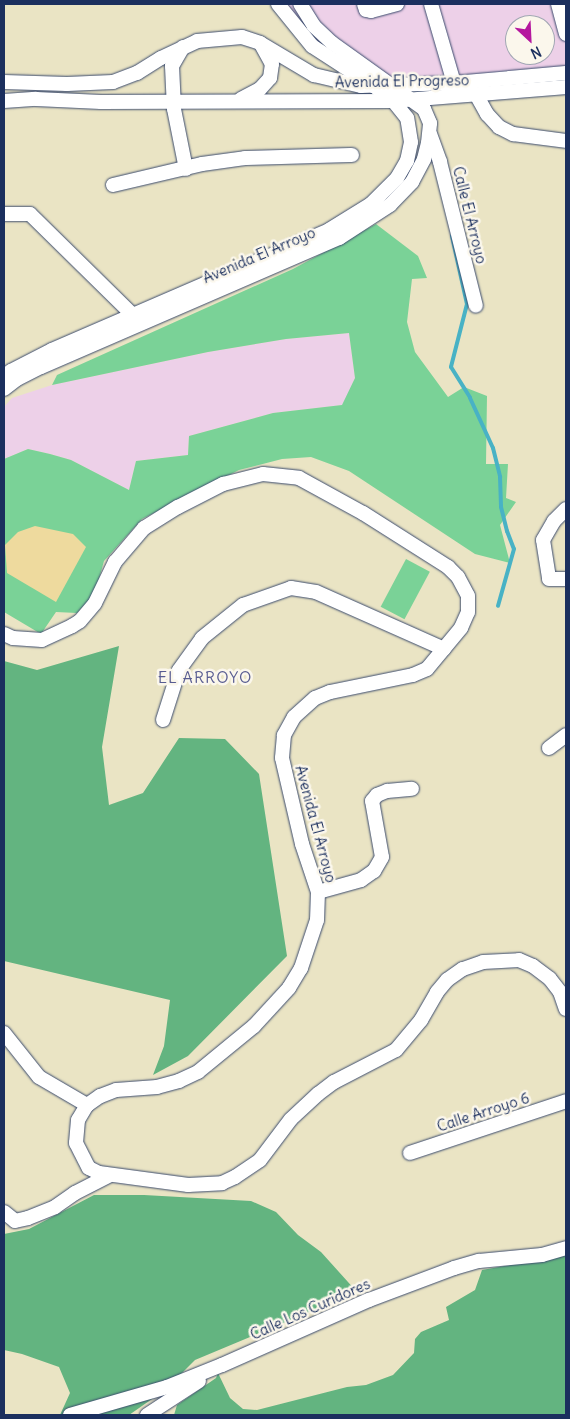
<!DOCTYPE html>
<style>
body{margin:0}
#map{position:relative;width:570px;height:1419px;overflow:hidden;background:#eae4c4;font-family:Delius,sans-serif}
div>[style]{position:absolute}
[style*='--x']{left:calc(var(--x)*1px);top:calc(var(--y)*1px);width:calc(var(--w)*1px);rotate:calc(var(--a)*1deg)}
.built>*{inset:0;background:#edd0e8}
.green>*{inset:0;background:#7ad297;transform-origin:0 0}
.forest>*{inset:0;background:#63b480}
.sand>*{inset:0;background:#eeda9e}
.stream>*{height:4px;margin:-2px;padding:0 2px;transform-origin:2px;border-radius:2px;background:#48b2c5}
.roads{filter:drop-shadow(0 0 1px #3a4a6d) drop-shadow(0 0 1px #3a4a6d)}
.minor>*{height:14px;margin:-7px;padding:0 7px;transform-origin:7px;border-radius:7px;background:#fff}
span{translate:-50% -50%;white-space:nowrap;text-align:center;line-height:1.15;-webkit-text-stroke:5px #fbf7ec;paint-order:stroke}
.street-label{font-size:15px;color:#1b2f5e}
.neighbourhood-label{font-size:16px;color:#585c91;letter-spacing:1px}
.frame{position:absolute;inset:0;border:5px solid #1b2f5e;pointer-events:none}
.north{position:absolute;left:505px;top:15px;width:50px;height:50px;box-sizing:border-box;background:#fbf7ec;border:1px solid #a1a7b3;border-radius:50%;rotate:155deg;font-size:14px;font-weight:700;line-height:20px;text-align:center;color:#1b2f5e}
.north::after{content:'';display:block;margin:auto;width:18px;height:22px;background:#b5179e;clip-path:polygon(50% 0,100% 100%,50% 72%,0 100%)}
</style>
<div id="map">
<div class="built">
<i style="clip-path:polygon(evenodd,286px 4px,566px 4px,566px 69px,408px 85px,314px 42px,286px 4px,515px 25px,545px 25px,545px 55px,515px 55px,515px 25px)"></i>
<i style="clip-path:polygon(349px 333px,355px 378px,343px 405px,273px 413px,189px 436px,188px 455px,136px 461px,129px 490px,71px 460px,50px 454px,28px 449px,4px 459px,4px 407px,12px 398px,52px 385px,208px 352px,286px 339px)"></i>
</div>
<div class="green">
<i style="clip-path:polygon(376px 224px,418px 256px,427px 278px,412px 279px,407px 322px,415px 352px,448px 397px,464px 387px,487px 396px,486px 464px,508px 464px,506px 498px,516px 502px,500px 525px,510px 563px,475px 554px,349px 471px,311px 457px,282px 459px,239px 470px,142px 519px,104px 561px,95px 593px,77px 613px,56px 612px,41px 634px,4px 612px,4px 459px,28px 449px,50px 454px,71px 460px,129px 490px,136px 461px,188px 455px,189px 436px,273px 413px,342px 405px,355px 378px,349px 333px,286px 339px,208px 352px,52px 385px,57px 375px,293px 269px)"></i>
<i style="left:406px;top:559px;width:27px;height:54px;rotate:28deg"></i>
</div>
<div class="forest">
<i style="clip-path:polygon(119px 646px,102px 747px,109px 805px,143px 793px,179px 738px,225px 739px,259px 774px,287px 956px,188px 1056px,153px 1075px,164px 1046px,170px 1000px,4px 961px,4px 661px,37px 670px)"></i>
<i style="clip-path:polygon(94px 1195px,144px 1195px,251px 1201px,276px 1212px,298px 1235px,321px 1252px,357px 1292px,195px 1360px,165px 1390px,129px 1415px,60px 1415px,70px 1393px,59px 1367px,22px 1354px,4px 1350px,4px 1234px,29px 1229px)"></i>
<i style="clip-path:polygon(566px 1255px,566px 1415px,174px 1415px,177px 1405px,216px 1378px,218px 1373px,230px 1398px,243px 1409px,257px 1410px,347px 1387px,366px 1385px,393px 1375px,414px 1353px,415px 1339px,421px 1332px,449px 1320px,446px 1307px,475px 1290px,482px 1270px)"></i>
</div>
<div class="sand">
<i style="clip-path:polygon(35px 526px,73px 534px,86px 547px,56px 602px,7px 573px,5px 545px,18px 532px)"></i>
</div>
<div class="stream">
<i style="--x:452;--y:236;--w:70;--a:77.6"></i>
<i style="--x:467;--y:304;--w:65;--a:104.3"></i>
<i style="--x:451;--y:367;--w:36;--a:58"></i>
<i style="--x:470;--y:398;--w:55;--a:65.3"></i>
<i style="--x:493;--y:448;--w:30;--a:76"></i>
<i style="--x:500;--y:477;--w:30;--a:88"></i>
<i style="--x:501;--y:507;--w:25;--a:76"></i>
<i style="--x:507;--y:531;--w:19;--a:69"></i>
<i style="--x:514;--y:549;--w:59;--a:105.7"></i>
</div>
<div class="roads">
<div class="minor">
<i style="--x:364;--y:4;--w:6;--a:72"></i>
<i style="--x:366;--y:10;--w:5;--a:11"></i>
<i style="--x:371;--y:11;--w:27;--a:-15"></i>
<i style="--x:431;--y:4;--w:82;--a:73.8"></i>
<i style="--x:558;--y:4;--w:31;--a:75"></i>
<i style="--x:183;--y:47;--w:22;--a:120"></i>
<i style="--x:172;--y:66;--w:43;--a:87.3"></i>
<i style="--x:174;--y:109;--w:61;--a:78.7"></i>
<i style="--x:4;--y:82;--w:63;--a:1.8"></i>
<i style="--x:67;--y:84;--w:46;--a:-2.5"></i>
<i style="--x:113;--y:82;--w:26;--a:-21"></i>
<i style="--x:137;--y:73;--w:28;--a:-32"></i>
<i style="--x:161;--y:58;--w:40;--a:-25"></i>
<i style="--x:197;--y:41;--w:45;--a:-5.1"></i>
<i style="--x:242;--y:37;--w:19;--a:18"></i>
<i style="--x:260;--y:43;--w:63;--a:30.7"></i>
<i style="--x:314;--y:75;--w:48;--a:13.2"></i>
<i style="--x:361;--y:86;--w:93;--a:-1.8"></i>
<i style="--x:454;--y:83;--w:112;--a:-5.1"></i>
<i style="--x:477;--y:96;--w:21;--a:61"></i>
<i style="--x:487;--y:114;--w:18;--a:47"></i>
<i style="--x:499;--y:127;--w:16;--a:27"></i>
<i style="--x:513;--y:134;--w:53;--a:7.5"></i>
<i style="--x:241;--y:99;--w:21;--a:-28"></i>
<i style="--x:260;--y:89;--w:15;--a:-48"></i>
<i style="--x:270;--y:78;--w:14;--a:-82"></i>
<i style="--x:272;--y:64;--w:23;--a:-119"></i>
<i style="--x:4;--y:101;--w:32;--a:-4"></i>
<i style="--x:36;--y:99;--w:65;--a:2.6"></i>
<i style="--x:101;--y:102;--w:292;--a:-0.2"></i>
<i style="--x:393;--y:101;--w:174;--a:-4.6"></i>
<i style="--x:430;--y:134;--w:30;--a:70"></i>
<i style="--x:440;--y:162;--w:148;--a:76"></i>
<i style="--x:113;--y:185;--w:91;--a:-13.3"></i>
<i style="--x:202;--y:164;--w:43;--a:-7.9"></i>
<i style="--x:245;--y:158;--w:107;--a:-1.6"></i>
<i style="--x:4;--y:214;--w:26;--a:0"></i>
<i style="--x:30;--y:214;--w:153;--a:44.5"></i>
<i style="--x:4;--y:377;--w:9;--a:-41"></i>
<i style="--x:11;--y:371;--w:46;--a:-27.1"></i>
<i style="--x:52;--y:350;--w:302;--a:-23.4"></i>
<i style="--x:329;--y:230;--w:49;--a:-31.8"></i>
<i style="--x:371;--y:204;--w:37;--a:-45"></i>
<i style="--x:397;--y:178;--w:20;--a:-60"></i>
<i style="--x:407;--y:161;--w:19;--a:-78"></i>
<i style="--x:411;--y:142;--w:24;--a:-99"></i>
<i style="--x:407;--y:118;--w:22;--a:-129"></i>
<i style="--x:393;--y:101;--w:23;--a:-142"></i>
<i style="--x:375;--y:87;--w:75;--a:-146.9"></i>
<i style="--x:312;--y:46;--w:54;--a:-129"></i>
<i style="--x:4;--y:389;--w:16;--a:-38"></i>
<i style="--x:17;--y:379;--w:27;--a:-27"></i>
<i style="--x:41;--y:367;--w:325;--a:-23.4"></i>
<i style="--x:339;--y:238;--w:61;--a:-32.9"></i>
<i style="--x:390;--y:205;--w:32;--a:-46"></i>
<i style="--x:412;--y:182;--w:26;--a:-62"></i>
<i style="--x:424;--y:159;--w:16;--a:-76"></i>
<i style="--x:428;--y:143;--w:20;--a:-84"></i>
<i style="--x:430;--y:123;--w:15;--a:-113"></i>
<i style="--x:424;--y:109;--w:113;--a:-144.3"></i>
<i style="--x:332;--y:43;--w:25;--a:-137"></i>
<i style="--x:314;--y:26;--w:26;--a:-122"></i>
<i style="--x:566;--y:509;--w:17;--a:135"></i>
<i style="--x:554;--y:521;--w:22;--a:120"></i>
<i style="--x:543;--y:540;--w:39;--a:81"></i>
<i style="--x:549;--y:579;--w:17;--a:0"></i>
<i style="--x:4;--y:634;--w:10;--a:24"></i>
<i style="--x:13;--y:638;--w:29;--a:4"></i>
<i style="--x:42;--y:640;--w:33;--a:-25"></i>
<i style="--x:72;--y:626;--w:9;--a:-32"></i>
<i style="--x:80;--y:621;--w:23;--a:-50"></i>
<i style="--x:95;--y:603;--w:46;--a:-64"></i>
<i style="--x:115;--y:562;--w:45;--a:-49.5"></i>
<i style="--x:144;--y:528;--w:40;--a:-32"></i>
<i style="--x:178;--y:507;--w:51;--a:-27.1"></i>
<i style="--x:223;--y:484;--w:41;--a:-14"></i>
<i style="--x:263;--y:474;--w:36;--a:6"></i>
<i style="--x:299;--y:478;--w:73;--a:28.7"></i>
<i style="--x:363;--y:513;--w:101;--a:32.4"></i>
<i style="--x:448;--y:567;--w:14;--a:45"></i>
<i style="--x:458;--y:577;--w:21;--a:62"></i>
<i style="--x:468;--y:596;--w:16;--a:90"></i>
<i style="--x:468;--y:612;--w:17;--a:114"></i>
<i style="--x:461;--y:628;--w:53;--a:129.7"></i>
<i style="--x:427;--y:669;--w:15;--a:157"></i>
<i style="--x:413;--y:675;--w:85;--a:168.4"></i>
<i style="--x:330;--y:692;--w:16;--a:158"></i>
<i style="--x:315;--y:698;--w:28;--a:138"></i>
<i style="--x:294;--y:717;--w:21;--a:119"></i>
<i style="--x:284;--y:735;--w:23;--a:95"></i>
<i style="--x:282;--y:758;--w:88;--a:76.9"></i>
<i style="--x:302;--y:844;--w:51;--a:71.6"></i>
<i style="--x:318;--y:892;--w:28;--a:92"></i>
<i style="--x:317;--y:920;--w:51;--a:108.4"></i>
<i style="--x:301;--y:968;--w:23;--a:121"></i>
<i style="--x:289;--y:988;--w:52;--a:132.6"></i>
<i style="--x:254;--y:1026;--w:72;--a:140.6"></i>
<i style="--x:198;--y:1072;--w:21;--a:155"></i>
<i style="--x:179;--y:1081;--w:23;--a:165"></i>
<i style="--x:157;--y:1087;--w:41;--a:175.8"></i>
<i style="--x:116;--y:1090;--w:17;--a:159"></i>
<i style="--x:100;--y:1096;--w:16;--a:145"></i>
<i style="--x:87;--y:1105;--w:17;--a:121"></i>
<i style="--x:78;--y:1120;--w:23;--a:95"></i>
<i style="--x:76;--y:1143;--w:28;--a:63"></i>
<i style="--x:89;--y:1168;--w:11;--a:27"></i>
<i style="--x:99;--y:1173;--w:90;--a:7.7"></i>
<i style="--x:188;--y:1185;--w:34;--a:-3"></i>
<i style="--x:222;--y:1183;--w:14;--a:-25"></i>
<i style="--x:235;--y:1177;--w:30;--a:-34"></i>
<i style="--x:260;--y:1160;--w:51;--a:-52.9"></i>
<i style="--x:291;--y:1119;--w:37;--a:-43"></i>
<i style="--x:318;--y:1094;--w:20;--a:-37"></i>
<i style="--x:334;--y:1082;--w:70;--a:-27.3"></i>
<i style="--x:396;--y:1050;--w:39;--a:-50"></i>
<i style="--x:421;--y:1020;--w:32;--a:-60"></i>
<i style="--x:437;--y:992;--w:16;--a:-50"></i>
<i style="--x:447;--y:980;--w:19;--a:-35"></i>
<i style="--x:463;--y:969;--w:21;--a:-19"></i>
<i style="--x:483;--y:962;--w:36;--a:-3"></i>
<i style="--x:519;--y:960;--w:15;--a:23"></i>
<i style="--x:533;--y:966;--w:21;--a:37"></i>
<i style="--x:550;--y:979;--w:16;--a:52"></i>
<i style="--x:560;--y:992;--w:18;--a:71"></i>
<i style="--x:163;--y:720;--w:52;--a:-72.3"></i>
<i style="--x:179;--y:670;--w:39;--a:-54"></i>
<i style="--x:202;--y:638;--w:53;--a:-38.8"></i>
<i style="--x:243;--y:605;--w:51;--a:-19.5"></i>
<i style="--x:291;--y:588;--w:25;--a:9"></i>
<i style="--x:316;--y:592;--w:140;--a:24"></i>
<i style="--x:549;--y:748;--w:21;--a:-37"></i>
<i style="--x:318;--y:892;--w:45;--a:-15.6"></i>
<i style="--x:361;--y:880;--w:16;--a:-35"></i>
<i style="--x:374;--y:871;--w:16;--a:-60"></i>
<i style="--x:382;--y:857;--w:57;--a:-100.1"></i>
<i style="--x:372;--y:801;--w:8;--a:-50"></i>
<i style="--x:377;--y:795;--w:11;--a:-22"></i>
<i style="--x:387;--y:791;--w:25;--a:-5"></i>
<i style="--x:4;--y:1033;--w:56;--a:51.5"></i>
<i style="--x:39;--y:1077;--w:56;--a:30.3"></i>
<i style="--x:410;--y:1153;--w:164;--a:-18.4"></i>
<i style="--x:4;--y:1212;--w:14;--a:39"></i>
<i style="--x:15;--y:1221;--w:13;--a:-13"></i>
<i style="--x:28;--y:1218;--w:29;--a:-22"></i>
<i style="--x:55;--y:1207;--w:24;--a:-35"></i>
<i style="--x:75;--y:1193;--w:39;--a:-27"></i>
<i style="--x:70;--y:1415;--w:101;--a:-16.1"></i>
<i style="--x:167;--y:1387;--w:59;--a:-21.8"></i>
<i style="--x:222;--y:1365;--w:161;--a:-23.9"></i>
<i style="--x:369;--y:1300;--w:91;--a:-20.6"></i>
<i style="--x:454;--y:1268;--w:26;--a:-16"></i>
<i style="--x:479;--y:1261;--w:63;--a:-5.4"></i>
<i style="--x:542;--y:1255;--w:25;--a:-16"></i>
<i style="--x:147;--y:1415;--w:62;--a:-33.2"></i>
</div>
</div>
<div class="street-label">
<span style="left:402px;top:81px;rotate:-1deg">Avenida El Progreso</span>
<span style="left:470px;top:215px;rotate:76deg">Calle El Arroyo</span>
<span style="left:259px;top:255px;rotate:-23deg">Avenida El Arroyo</span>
<span style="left:316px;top:824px;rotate:75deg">Avenida El Arroyo</span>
<span style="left:483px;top:1112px;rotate:-18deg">Calle Arroyo 6</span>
<span style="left:310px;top:1309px;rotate:-24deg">Calle Los Curidores</span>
</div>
<div class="neighbourhood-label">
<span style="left:205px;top:677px">EL ARROYO</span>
</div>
<div class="frame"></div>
<div class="north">N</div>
</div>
